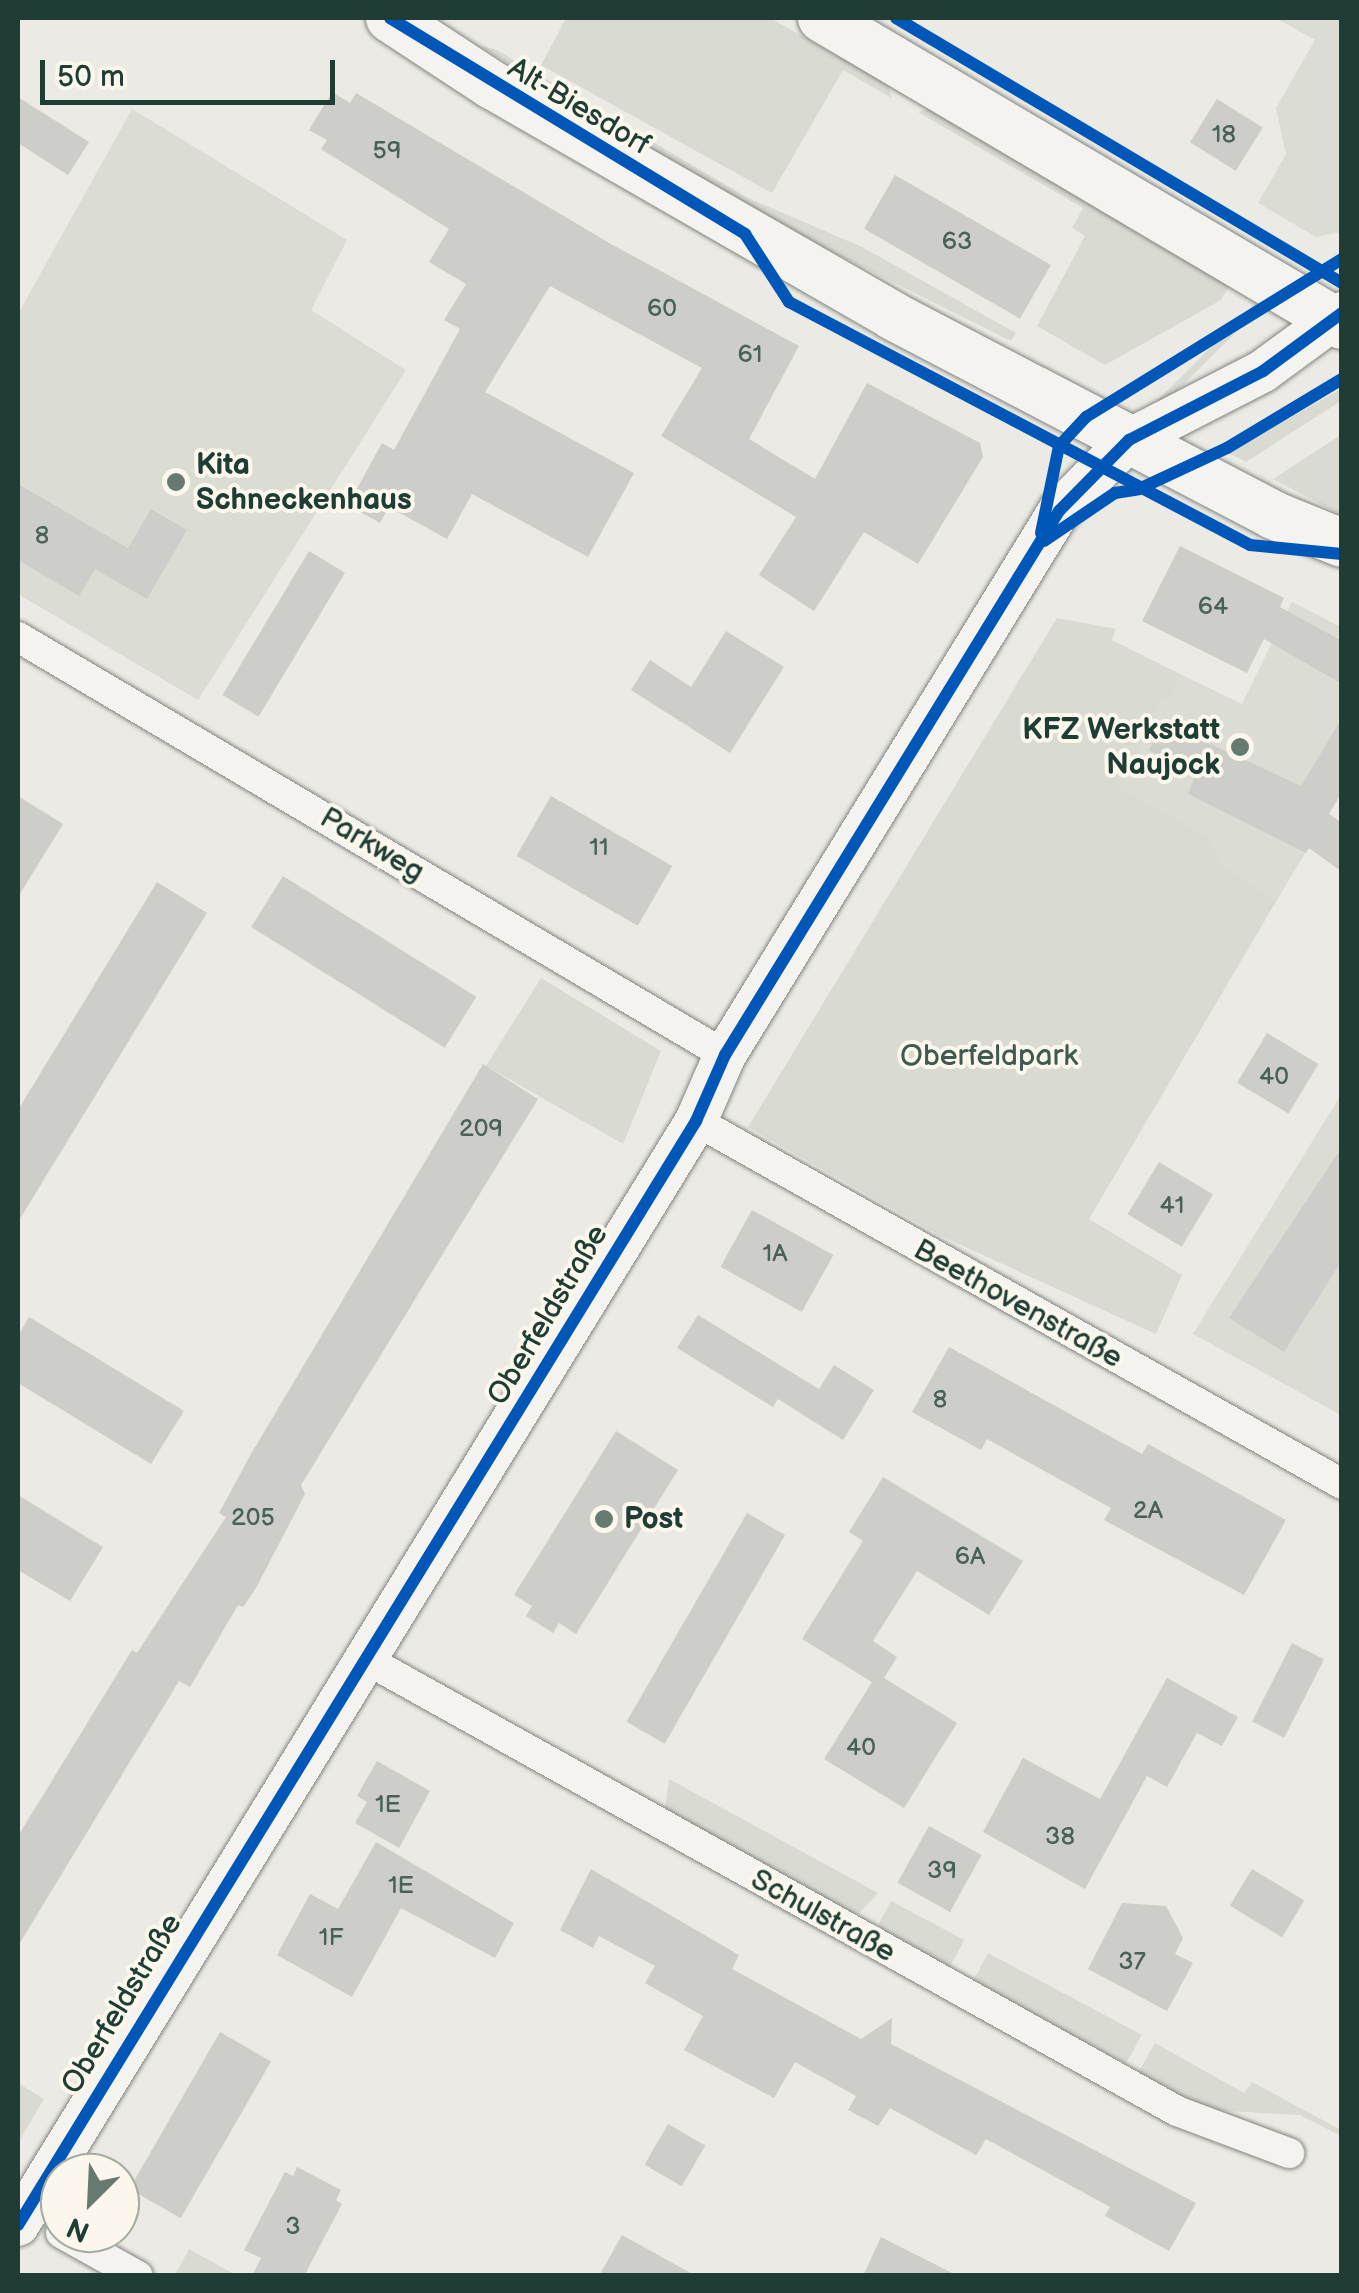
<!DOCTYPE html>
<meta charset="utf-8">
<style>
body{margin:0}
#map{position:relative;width:1359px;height:2293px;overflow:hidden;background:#ebeae4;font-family:"Balsamiq Sans",sans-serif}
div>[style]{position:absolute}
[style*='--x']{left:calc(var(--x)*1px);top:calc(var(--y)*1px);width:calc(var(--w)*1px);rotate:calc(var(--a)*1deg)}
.built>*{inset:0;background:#dbdcd3}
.green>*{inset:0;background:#d9dbd2;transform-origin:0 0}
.building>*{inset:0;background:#cdceca;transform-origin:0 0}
.roads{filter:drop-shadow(0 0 2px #808581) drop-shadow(0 0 2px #808581)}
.street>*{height:30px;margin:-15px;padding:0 15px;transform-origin:15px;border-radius:15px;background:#f4f3ef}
.secondary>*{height:42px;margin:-21px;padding:0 21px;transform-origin:21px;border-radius:21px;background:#f4f3ef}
.primary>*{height:48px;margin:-24px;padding:0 24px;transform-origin:24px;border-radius:24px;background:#f4f3ef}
.cycleway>*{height:12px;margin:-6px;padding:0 6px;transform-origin:6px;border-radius:6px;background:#0057b8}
.dots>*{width:28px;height:28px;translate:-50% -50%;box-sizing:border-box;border:5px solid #fbf7ec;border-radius:50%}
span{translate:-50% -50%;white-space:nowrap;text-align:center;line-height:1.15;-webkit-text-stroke:8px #fbf7ec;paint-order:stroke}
.number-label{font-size:25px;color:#4a615a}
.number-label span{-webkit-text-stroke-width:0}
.street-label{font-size:30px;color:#1f3d34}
.poi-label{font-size:30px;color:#1f3d34;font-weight:700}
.left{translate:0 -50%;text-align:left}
.right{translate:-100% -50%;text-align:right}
.park-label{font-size:30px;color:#415a51}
.frame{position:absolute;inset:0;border:20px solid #1f3d34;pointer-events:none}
.north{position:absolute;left:40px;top:2153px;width:100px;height:100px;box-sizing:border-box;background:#fbf7ec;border:2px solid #a3ada2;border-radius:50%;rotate:204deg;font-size:28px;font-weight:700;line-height:40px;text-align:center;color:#1f3d34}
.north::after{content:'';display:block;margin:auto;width:35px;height:45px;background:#667a72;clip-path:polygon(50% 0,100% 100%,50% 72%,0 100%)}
.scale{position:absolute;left:40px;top:60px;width:295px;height:45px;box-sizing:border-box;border:5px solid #1f3d34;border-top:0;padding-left:12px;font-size:30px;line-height:35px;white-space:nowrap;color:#1f3d34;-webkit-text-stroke:8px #fbf7ec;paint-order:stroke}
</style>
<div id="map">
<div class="built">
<i style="clip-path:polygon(1276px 18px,1341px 18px,1341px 232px,1316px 237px,1258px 203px,1286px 154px,1276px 108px,1315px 40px)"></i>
<i style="clip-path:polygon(132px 109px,347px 240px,311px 310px,406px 370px,198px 700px,18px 594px,18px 314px)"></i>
<i style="clip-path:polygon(1292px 602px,1341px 627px,1341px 793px,1277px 900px,1223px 865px,1208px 836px,1118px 789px,1164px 696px,1171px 699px,1182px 675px,1242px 704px)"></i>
<i style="clip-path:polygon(1341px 1095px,1341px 1415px,1193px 1334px)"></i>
</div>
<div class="green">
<i style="clip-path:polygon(566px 18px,770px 18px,888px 84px,892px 98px,843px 70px,772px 193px,541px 65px)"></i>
<i style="clip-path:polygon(478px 45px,497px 50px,748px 198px,862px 247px,1016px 333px,1011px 341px,756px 214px)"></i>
<i style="clip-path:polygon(931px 108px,1230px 285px,1221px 300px,1105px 365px,1037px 326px,1085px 236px,1072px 228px,1083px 208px,918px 112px)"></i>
<i style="left:1256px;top:302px;width:7px;height:170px;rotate:45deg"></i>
<i style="clip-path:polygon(1341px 389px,1341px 401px,1246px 462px,1228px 453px)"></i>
<i style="clip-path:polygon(1341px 435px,1341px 515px,1273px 479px)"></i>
<i style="clip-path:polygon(1057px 618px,1116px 629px,1112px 640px,1182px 675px,1171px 700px,1164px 697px,1119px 789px,1208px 836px,1223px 865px,1277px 900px,1089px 1219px,1182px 1275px,1156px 1334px,939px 1235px,748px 1127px)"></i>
<i style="clip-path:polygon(541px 978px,661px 1051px,623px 1144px,486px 1066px)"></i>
<i style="clip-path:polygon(669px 1779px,878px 1893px,859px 1913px,845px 1912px,665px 1810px)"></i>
<i style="left:891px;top:1901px;width:83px;height:32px;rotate:28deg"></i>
<i style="left:988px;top:1953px;width:174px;height:33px;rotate:28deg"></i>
<i style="clip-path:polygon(1155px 2043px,1244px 2093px,1252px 2082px,1341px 2130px,1341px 2136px,1300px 2115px,1207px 2110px,1138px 2073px)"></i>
<i style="clip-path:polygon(18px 2083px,44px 2099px,18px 2143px)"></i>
<i style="clip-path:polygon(189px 2249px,236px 2275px,175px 2275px)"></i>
</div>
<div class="building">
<i style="clip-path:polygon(332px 92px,350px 103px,356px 93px,611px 244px,799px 346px,749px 439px,815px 479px,867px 383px,980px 443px,983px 457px,918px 564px,864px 532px,814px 611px,759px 575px,796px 517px,661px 436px,702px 368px,550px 286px,485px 392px,634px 473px,588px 557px,472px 494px,447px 539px,389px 507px,380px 523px,348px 505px,382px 443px,394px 450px,460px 329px,444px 320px,466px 284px,429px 262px,449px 229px,321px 149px,327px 140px,309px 130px)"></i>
<i style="clip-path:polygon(18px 97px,89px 142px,68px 175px,18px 143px)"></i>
<i style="left:1217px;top:99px;width:54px;height:51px;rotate:32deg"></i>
<i style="left:895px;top:175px;width:180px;height:62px;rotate:30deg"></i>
<i style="clip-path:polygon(18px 484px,128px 548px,151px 509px,187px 530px,147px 599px,95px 569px,79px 596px,18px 560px)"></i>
<i style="clip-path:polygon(1180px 546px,1284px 598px,1280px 607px,1342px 641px,1342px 684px,1264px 639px,1247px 673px,1142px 621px)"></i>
<i style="left:309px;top:551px;width:42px;height:168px;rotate:31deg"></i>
<i style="clip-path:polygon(726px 631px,784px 667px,730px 753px,631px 690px,650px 660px,691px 687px)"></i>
<i style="clip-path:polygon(1342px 718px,1342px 792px,1329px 814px,1342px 823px,1342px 872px,1309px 848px,1306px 853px,1188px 794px,1196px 773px,1149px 750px,1163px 722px,1301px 786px)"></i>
<i style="clip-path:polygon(18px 796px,63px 824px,18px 897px)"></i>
<i style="left:551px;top:796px;width:140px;height:69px;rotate:30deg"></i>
<i style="left:283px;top:876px;width:228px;height:60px;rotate:32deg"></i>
<i style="clip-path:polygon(157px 882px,207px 913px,18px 1222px,18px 1110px)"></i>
<i style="left:1267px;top:1033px;width:60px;height:58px;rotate:31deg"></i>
<i style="clip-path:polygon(483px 1064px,538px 1099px,301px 1485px,305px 1494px,256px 1588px,243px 1607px,238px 1605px,190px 1687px,179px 1681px,18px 1946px,18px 1836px,132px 1650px,137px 1653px,226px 1517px,219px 1513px,251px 1454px)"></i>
<i style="clip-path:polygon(1342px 1147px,1342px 1260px,1284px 1352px,1229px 1318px)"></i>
<i style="left:1159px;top:1162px;width:63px;height:61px;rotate:31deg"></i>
<i style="left:752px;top:1210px;width:93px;height:65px;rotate:29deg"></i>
<i style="clip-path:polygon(698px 1315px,819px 1389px,834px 1365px,874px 1390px,843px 1440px,778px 1399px,773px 1407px,677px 1348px)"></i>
<i style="clip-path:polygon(29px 1317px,184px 1411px,151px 1464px,18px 1383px,18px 1336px)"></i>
<i style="clip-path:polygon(949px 1347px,1142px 1454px,1148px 1444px,1286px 1520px,1244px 1595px,1104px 1520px,1111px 1508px,987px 1439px,981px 1450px,912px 1412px)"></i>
<i style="clip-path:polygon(616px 1431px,678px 1470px,576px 1634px,559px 1623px,553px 1633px,526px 1616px,532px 1606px,514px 1595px)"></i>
<i style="clip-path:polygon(883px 1477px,1023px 1561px,989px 1615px,917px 1571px,873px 1641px,897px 1657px,884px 1678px,957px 1723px,904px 1808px,824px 1759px,872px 1682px,802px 1639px,863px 1541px,849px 1532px)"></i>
<i style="clip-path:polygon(18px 1495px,103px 1547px,70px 1601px,18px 1570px)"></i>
<i style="left:747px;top:1513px;width:44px;height:241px;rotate:30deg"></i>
<i style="left:1292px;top:1643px;width:36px;height:88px;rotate:27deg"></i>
<i style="clip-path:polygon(1167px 1678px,1238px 1717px,1222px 1746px,1197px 1733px,1167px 1787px,1147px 1776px,1085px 1889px,983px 1832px,1023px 1758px,1100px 1799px)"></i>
<i style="clip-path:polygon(377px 1761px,430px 1791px,399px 1848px,355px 1823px,367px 1802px,357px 1796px)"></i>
<i style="left:929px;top:1826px;width:60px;height:65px;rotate:29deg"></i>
<i style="clip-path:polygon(376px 1842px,514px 1923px,495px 1958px,401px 1908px,352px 1997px,277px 1955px,310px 1894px,338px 1909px)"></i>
<i style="clip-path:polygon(591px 1869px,739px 1955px,732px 1969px,861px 2039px,892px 2018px,891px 2044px,1196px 2203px,1169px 2251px,1105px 2216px,1110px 2207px,986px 2139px,976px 2155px,890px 2108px,878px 2126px,848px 2110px,856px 2096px,795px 2062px,774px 2098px,684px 2050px,703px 2016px,645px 1983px,655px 1966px,599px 1936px,593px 1948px,560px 1930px)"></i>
<i style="left:1252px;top:1869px;width:61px;height:43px;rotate:31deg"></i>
<i style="clip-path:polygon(1122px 1903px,1166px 1906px,1183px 1938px,1175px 1954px,1193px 1963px,1167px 2011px,1088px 1969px)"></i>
<i style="left:220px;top:2032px;width:59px;height:181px;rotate:30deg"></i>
<i style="left:668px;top:2124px;width:43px;height:47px;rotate:30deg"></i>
<i style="clip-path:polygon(297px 2167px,341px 2190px,336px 2200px,342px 2204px,304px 2276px,252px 2276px,261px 2258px,244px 2250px,285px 2172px,293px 2176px)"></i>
<i style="clip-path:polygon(622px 2235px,696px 2276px,599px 2276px)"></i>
<i style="clip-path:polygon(881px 2237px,958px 2276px,863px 2276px)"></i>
</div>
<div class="roads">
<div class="street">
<i style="--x:18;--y:637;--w:821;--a:30.59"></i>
<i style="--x:696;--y:1121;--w:741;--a:29.33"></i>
<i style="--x:367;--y:1660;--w:927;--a:29.11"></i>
<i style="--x:1177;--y:2111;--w:120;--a:20.6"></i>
<i style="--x:61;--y:2233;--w:88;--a:29.2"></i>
</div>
<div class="secondary">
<i style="--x:18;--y:2225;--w:1296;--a:-58.44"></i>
<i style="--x:696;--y:1121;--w:72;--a:-66.3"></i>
<i style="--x:725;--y:1055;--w:638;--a:-58.45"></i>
<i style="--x:1059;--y:511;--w:100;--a:-45.4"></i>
<i style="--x:1129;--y:440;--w:151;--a:-27.2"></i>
<i style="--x:1263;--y:371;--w:98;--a:-36.3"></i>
</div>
<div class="primary">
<i style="--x:390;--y:18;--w:122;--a:33.3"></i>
<i style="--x:492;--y:85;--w:463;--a:29.9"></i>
<i style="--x:893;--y:316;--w:429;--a:27.6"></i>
<i style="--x:1273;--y:515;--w:74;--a:22.1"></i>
<i style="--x:822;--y:18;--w:604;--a:30.56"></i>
</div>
</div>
<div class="cycleway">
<i style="--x:390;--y:18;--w:416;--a:31.3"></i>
<i style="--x:745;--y:234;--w:81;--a:57.1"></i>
<i style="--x:789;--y:302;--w:521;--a:27.79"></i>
<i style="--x:1250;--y:545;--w:92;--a:5.6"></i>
<i style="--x:896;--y:18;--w:519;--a:30.72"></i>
<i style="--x:1041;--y:533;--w:89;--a:-78.3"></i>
<i style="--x:1059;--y:446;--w:40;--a:-47"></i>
<i style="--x:1086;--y:417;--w:301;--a:-31.7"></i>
<i style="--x:1044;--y:541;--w:86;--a:-34.1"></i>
<i style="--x:1115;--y:493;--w:24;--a:-9"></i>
<i style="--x:1139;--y:489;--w:97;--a:-25"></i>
<i style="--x:1227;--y:448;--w:134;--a:-31"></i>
<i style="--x:18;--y:2225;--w:1296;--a:-58.44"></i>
<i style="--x:696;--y:1121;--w:72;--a:-66.3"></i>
<i style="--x:725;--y:1055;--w:638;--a:-58.45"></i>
<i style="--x:1059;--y:511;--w:100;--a:-45.4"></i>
<i style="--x:1129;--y:440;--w:151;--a:-27.2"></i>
<i style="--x:1263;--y:371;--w:98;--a:-36.3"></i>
</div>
<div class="dots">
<i style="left:176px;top:482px;background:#667a72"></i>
<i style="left:1240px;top:747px;background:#667a72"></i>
<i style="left:604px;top:1519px;background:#667a72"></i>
</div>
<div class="number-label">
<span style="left:1224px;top:135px">18</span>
<span style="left:387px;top:151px">59</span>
<span style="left:957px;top:242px">63</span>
<span style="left:662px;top:309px">60</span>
<span style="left:750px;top:355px">61</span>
<span style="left:42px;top:536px">8</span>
<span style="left:1213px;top:607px">64</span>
<span style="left:599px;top:848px">11</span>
<span style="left:1274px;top:1077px">40</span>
<span style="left:481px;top:1129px">209</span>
<span style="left:1172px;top:1206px">41</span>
<span style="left:775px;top:1254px">1A</span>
<span style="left:940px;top:1400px">8</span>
<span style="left:1148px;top:1511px">2A</span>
<span style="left:253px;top:1518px">205</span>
<span style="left:970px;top:1557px">6A</span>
<span style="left:861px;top:1748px">40</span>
<span style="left:388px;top:1805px">1E</span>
<span style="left:1060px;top:1837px">38</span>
<span style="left:942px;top:1871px">39</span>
<span style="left:401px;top:1886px">1E</span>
<span style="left:331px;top:1938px">1F</span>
<span style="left:1132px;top:1962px">37</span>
<span style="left:293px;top:2227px">3</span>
</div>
<div class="street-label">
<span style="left:579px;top:107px;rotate:31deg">Alt-Biesdorf</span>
<span style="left:372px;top:845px;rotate:31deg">Parkweg</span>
<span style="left:1018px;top:1304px;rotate:29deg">Beethovenstraße</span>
<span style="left:548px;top:1315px;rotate:-59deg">Oberfeldstraße</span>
<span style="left:823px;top:1916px;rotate:29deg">Schulstraße</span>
<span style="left:122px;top:2004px;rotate:-59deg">Oberfeldstraße</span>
</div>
<div class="poi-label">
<span class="left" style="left:196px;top:482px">Kita<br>Schneckenhaus</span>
<span class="right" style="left:1220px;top:747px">KFZ Werkstatt<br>Naujock</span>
<span class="left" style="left:624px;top:1519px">Post</span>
</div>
<div class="park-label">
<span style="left:989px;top:1056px">Oberfeldpark</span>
</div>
<div class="frame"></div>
<div class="north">N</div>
<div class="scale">50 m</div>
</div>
